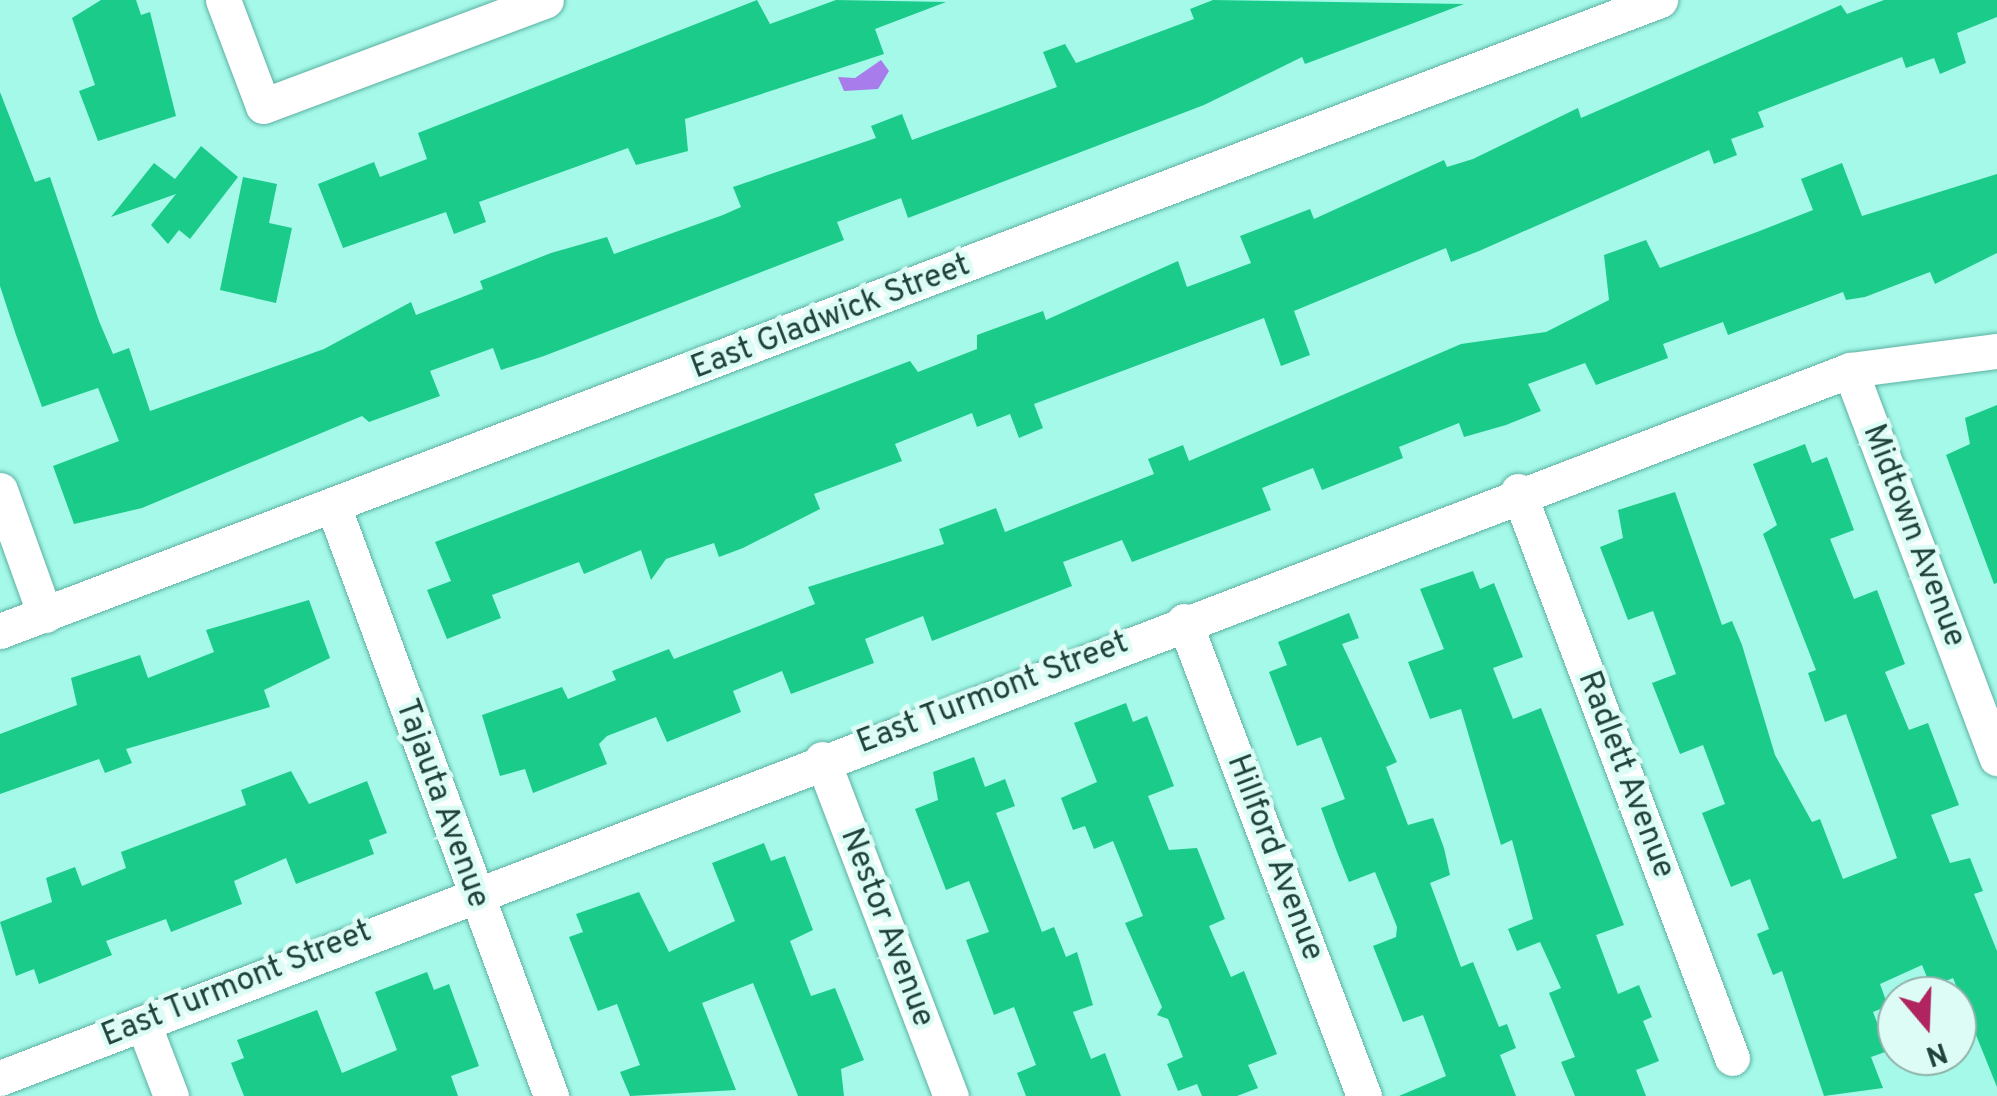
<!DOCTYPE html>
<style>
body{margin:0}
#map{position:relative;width:1997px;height:1096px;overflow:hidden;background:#a5f9e9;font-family:Overpass,sans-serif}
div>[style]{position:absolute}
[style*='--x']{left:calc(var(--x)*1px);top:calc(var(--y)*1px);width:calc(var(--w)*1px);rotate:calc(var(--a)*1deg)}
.water>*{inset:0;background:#a87cea}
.building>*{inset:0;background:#1acb8a}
.roads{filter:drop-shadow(0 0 2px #5cb0a1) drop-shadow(0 0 2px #5cb0a1)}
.minor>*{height:35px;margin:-17.5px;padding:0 17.5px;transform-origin:17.5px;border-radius:17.5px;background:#fff}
span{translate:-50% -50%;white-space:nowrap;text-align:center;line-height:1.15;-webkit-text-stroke:9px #dcfcf5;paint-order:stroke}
.street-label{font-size:32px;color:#1e413a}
.north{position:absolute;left:1877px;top:976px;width:100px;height:100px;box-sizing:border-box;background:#dcfcf5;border:2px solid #90b1aa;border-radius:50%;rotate:161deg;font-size:28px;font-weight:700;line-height:40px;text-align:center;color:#1e413a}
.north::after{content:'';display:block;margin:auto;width:35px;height:45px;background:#b02460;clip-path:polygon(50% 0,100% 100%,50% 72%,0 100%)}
</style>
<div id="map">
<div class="water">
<i style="clip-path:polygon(881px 60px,889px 71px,878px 89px,844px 91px,838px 77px,855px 78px)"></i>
</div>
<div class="building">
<i style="clip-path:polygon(101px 0,136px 0,141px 15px,150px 12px,176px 116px,98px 141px,79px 91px,95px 85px,72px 18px)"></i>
<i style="clip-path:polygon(757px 0,770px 24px,836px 0,946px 2px,875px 29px,884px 54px,685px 119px,688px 151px,636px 165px,628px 148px,479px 202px,486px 222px,454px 234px,446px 212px,343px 248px,318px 184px,374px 162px,380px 177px,427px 159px,418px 133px)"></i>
<i style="clip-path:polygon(1213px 0,1464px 4px,1305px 64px,1302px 57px,1204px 105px,908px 218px,901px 198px,837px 222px,844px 240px,544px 356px,501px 370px,493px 348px,430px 371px,440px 396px,369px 422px,362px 416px,142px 508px,74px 524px,53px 466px,119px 441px,98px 388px,42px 407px,16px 335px,0 286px,0 92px,35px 182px,50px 177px,99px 321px,113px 354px,129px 348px,150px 411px,324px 349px,411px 302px,416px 315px,483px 289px,480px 281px,551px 253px,607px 237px,614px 254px,723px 215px,741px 207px,733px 187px,876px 138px,871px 126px,902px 114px,912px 140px,1057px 87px,1043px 52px,1065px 44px,1076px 63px,1194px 19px,1190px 9px)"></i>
<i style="clip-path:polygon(1884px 0,1997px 0,1997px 17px,1957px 33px,1966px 63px,1940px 74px,1934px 58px,1906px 68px,1902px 57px,1758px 112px,1764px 127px,1731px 139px,1737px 155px,1714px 164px,1709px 150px,1479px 251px,1451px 262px,1446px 248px,1294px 311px,1310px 355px,1281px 366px,1264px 318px,1034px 404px,1043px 428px,1019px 438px,1010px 414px,977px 427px,972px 413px,895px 444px,902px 461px,814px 494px,820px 509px,743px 548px,719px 557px,714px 543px,666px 559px,651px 580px,641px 550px,584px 574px,579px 562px,492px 595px,501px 618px,447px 639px,427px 590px,451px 581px,435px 542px,910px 361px,918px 372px,977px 349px,977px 335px,1043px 311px,1046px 320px,1178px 261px,1187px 287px,1251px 263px,1240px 236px,1310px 209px,1314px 219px,1444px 160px,1447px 167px,1473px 159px,1578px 108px,1581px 118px,1841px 5px,1847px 14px)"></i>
<i style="clip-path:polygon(201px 146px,238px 177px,190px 239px,179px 230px,168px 244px,151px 225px,176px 194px,111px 217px,154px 163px,175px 179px)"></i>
<i style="clip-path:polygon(1842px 163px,1862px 216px,1997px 174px,1997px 253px,1935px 284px,1930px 272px,1865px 297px,1846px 300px,1843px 292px,1728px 335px,1723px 322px,1663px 344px,1668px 358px,1596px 385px,1585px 363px,1528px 384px,1541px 411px,1506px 425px,1464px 437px,1459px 423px,1399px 447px,1403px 458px,1322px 490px,1313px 468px,1262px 488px,1271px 510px,1132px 562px,1122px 540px,1063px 562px,1072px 586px,932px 641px,923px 616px,865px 639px,874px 663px,791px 694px,782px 671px,733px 691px,741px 712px,667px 742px,656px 717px,607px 736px,599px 744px,607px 764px,533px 793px,525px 769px,500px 776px,482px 715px,562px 687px,568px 699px,616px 680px,612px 671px,669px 649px,674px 659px,815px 604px,808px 587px,944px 544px,939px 529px,996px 508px,1005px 532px,1154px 474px,1148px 459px,1183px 445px,1189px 461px,1461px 344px,1546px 332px,1609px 300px,1604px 255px,1646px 240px,1660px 268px,1757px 232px,1813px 210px,1801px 179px)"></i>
<i style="clip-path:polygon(243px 177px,277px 184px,269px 223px,292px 228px,276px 303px,220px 290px)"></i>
<i style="clip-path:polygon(1997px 405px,1997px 583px,1994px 584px,1946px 455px,1970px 444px,1965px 418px)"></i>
<i style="clip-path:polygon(1805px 444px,1812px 463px,1827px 457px,1854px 530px,1830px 539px,1854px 599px,1877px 590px,1905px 664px,1885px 672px,1909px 730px,1928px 723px,1959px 805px,1931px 815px,1950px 863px,1970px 858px,1983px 891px,1974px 894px,1997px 951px,1997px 1087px,1953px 978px,1931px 987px,1922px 965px,1880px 984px,1888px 1006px,1873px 1012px,1888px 1051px,1871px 1057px,1883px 1088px,1824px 1096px,1782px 971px,1773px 975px,1757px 934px,1769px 929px,1750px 879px,1731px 887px,1702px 813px,1725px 804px,1703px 745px,1680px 754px,1652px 683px,1676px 674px,1653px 611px,1628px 620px,1600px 547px,1623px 538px,1618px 510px,1675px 492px,1722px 625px,1732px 621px,1742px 645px,1775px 755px,1812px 822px,1820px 819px,1843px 879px,1897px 858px,1846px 714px,1825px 722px,1808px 673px,1816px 670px,1763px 534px,1777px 525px,1753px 464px)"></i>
<i style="clip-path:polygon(1473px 571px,1480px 589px,1494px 583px,1523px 657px,1493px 668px,1513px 719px,1541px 708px,1624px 925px,1596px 935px,1618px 994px,1639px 985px,1652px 1017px,1643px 1021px,1659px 1061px,1636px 1070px,1646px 1096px,1575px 1096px,1561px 1062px,1575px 1057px,1549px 993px,1561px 988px,1540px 942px,1517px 951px,1508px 929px,1533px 919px,1512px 840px,1501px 845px,1461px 709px,1430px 719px,1408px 662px,1444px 649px,1420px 589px)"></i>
<i style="clip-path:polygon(309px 600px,330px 658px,264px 690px,270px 707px,126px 749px,132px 763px,105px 773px,99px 759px,0 794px,0 734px,77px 705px,71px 678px,140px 655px,148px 678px,214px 652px,206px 630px)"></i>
<i style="clip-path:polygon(1349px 613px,1359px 638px,1342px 644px,1397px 762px,1386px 767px,1408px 825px,1433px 818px,1444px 848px,1450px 875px,1430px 883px,1461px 967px,1473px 962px,1499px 1027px,1507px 1024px,1516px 1048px,1500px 1055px,1516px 1096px,1399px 1096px,1446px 1076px,1423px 1015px,1403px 1022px,1373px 946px,1396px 937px,1397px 927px,1375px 872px,1349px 882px,1337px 852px,1321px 808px,1345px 799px,1321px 737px,1297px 746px,1269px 672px,1287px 665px,1278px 642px)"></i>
<i style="clip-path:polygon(1126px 703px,1133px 722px,1147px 716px,1174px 786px,1148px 796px,1169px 850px,1197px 848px,1225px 919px,1209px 926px,1231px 977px,1244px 971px,1277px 1054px,1248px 1065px,1258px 1088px,1237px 1096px,1202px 1096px,1197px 1084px,1178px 1091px,1167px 1064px,1183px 1057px,1168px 1019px,1157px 1015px,1162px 1007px,1125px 923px,1143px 916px,1113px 841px,1094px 849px,1085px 826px,1073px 830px,1061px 798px,1097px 782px,1074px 723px)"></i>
<i style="clip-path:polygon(974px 757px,985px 787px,1005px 779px,1015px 806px,996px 813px,1042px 932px,1054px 927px,1066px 957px,1077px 952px,1093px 1005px,1073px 1012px,1091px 1059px,1105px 1053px,1121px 1096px,1026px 1096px,1017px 1073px,1036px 1065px,1014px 1007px,994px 1015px,966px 940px,989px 932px,969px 881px,946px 890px,915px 809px,938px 800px,933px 772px)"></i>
<i style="clip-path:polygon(291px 771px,309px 804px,367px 781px,387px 833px,369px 840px,374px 854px,296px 884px,286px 858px,234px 881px,242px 904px,171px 932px,166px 919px,106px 941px,112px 955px,39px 984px,34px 969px,16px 976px,0 922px,52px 902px,46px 878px,75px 867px,82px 886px,126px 868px,121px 852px,246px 805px,241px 790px)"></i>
<i style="clip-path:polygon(764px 843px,771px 861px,785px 856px,813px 930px,790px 941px,811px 996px,835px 988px,864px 1060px,841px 1069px,844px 1096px,798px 1096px,753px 983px,702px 1003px,736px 1090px,630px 1096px,620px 1072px,640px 1065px,617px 1004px,598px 1011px,569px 937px,583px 932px,576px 914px,639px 892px,669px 952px,735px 921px,712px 863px)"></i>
<i style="clip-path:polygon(427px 972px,434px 990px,449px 984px,479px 1066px,451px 1076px,458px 1096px,244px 1096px,231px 1063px,244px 1058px,237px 1040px,317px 1010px,342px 1073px,397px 1050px,375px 992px)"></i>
</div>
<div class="roads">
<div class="minor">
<i style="--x:223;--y:0;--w:113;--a:69.3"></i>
<i style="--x:263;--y:106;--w:302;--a:-20.5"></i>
<i style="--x:1850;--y:370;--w:415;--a:69.3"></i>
<i style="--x:0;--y:490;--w:133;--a:70.2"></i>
<i style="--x:1518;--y:491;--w:606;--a:69.32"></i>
<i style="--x:335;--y:511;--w:624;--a:69.73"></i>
<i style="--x:1184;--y:621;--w:508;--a:69.25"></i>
<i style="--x:0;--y:631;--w:1776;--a:-20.81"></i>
<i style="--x:822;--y:759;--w:361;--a:69.1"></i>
<i style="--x:143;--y:1023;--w:78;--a:69"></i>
<i style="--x:0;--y:1078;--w:1981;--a:-20.94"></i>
<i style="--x:1850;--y:370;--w:148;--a:-7.4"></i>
</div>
</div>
<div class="street-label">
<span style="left:831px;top:318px;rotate:-21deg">East Gladwick Street</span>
<span style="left:1913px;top:536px;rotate:69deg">Midtown Avenue</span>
<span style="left:993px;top:694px;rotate:-21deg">East Turmont Street</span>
<span style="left:1625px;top:775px;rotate:69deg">Radlett Avenue</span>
<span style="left:441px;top:804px;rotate:70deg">Tajauta Avenue</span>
<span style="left:1274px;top:858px;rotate:69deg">Hillford Avenue</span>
<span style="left:886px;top:928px;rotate:69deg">Nestor Avenue</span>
<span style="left:237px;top:985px;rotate:-22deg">East Turmont Street</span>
</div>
<div class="north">N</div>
</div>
